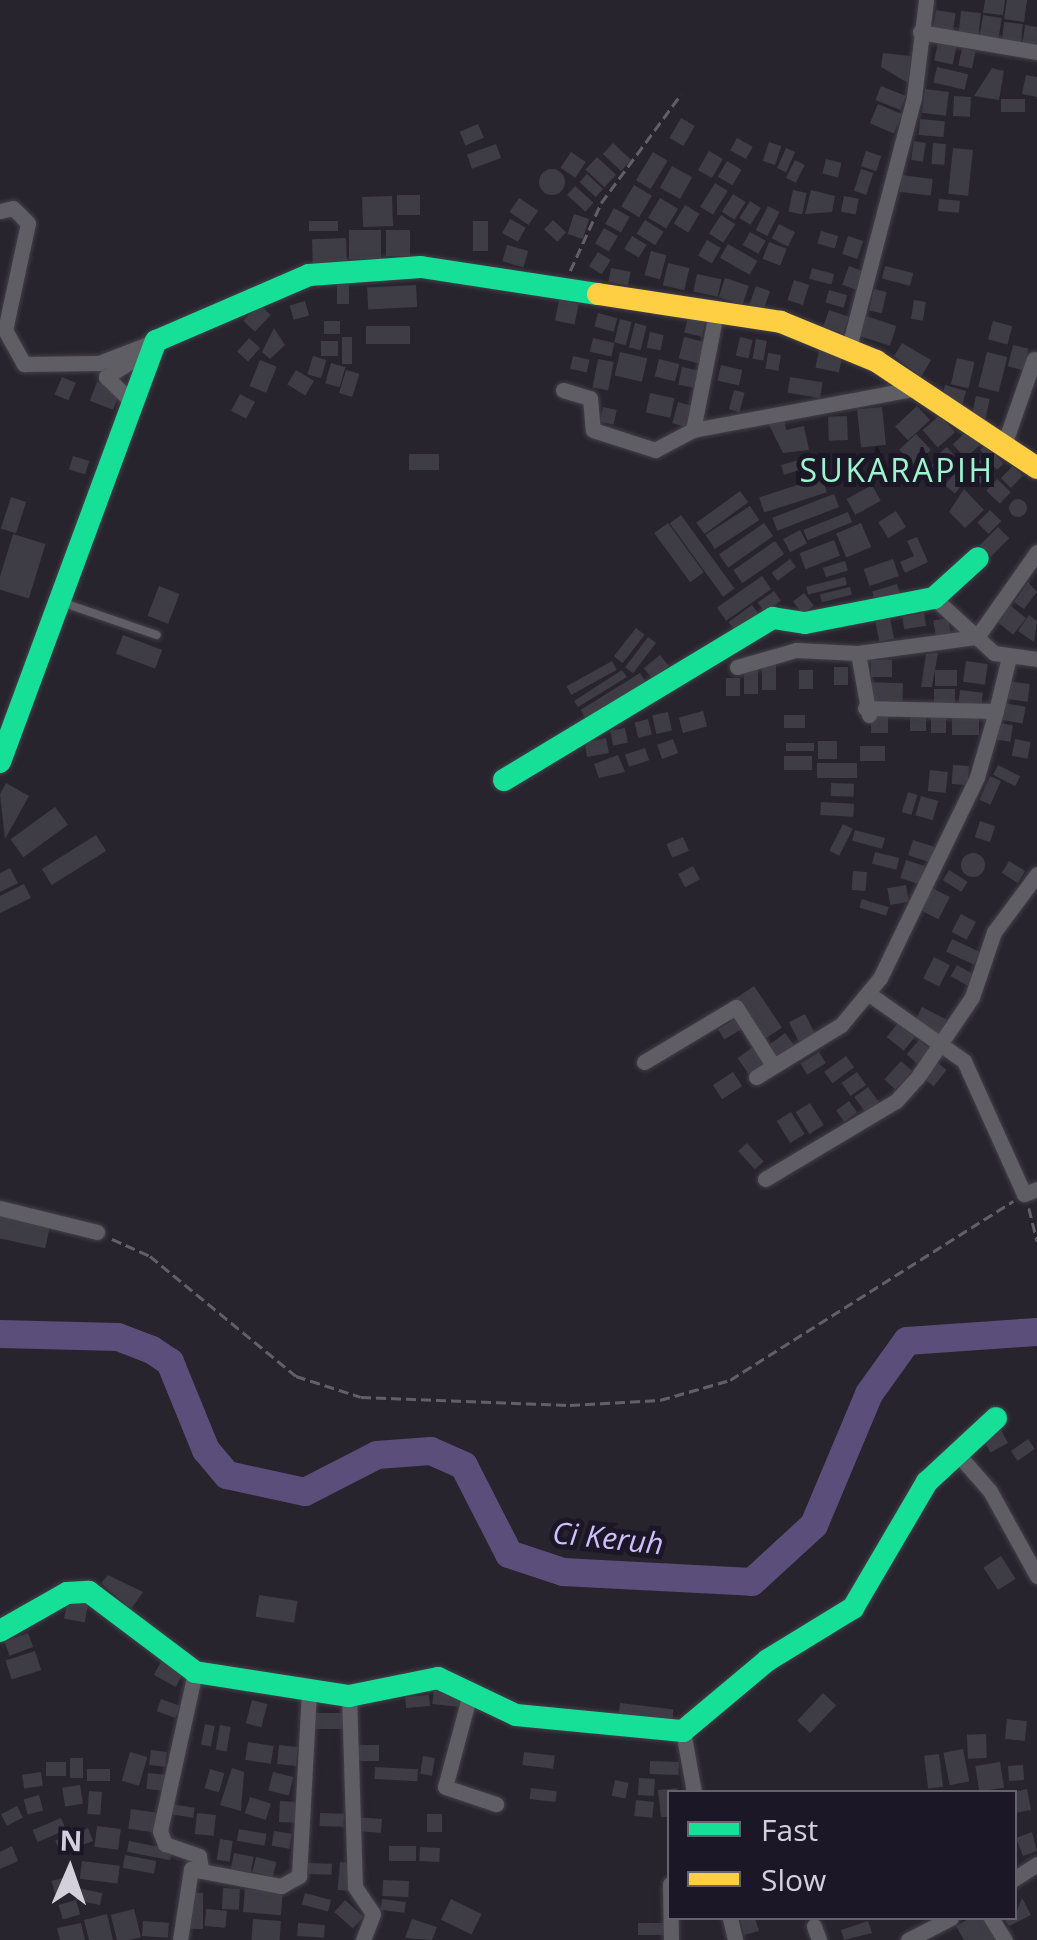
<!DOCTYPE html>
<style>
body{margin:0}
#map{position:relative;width:1037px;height:1940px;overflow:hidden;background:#27242e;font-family:"Open Sans",sans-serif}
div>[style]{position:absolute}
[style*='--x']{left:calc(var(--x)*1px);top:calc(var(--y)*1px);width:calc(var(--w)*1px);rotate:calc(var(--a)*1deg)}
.river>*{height:28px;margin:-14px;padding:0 14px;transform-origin:14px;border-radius:14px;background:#5b4e7a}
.building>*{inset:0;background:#3e3c44;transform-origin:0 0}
.round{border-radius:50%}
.path>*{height:2.5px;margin-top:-1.25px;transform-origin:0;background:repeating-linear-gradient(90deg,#626067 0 10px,transparent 0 15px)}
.roads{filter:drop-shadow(0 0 2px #434049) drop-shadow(0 0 2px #434049)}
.lane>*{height:8px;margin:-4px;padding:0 4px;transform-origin:4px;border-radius:4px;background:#5f5e65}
.street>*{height:15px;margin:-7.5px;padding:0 7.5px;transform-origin:7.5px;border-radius:7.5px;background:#5f5e65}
.fast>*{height:22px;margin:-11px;padding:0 11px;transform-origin:11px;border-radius:11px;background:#16e098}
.slow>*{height:22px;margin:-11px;padding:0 11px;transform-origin:11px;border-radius:11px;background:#ffcf43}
span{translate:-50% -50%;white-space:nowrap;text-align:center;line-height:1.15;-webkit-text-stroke:10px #1c1727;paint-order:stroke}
.water-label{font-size:30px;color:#d0bffb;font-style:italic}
.quarter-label{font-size:32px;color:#9df4cd;letter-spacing:2.5px}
.legend{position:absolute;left:667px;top:1790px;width:350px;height:130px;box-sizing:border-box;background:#1c1727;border:2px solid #65616f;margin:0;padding:12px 18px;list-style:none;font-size:30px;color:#d3d0db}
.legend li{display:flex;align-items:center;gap:20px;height:50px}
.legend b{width:50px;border:2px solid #65616f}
.north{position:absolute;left:20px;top:1820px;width:100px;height:100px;-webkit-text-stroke:8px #1c1727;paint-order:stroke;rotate:2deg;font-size:28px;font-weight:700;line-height:40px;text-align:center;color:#d3d0db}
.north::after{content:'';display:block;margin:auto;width:35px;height:45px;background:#d3d0db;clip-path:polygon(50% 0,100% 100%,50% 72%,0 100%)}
</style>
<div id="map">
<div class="river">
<i style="--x:0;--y:1334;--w:118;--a:1.5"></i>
<i style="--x:118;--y:1337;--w:36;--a:21"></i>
<i style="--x:152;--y:1350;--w:22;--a:34"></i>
<i style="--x:170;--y:1362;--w:95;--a:67.8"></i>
<i style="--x:206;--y:1450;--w:33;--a:50"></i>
<i style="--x:227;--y:1475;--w:80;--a:12.3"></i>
<i style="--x:305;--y:1492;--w:81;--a:-27.2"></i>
<i style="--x:377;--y:1455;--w:54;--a:-4.2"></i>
<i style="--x:431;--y:1451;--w:36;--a:24"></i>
<i style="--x:464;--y:1466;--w:99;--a:62.9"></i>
<i style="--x:509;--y:1554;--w:57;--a:18.4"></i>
<i style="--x:563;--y:1572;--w:189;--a:3"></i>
<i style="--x:752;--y:1582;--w:84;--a:-42.6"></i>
<i style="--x:814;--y:1525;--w:142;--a:-67.2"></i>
<i style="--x:869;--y:1394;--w:65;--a:-54.4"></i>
<i style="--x:907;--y:1341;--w:130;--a:-4"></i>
</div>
<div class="building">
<i style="clip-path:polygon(985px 0,1005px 0,1003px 15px,983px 13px)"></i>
<i style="clip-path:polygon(1007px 0,1027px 0,1024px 22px,1004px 19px)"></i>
<i style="left:936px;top:10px;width:20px;height:23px;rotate:9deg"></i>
<i style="left:961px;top:11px;width:20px;height:23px;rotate:6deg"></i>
<i style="left:983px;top:15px;width:19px;height:23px;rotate:9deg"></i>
<i style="left:1004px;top:22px;width:19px;height:23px;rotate:6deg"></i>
<i style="clip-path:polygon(1025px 25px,1037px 27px,1037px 50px,1022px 48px)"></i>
<i style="left:938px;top:42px;width:19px;height:19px;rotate:12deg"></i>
<i style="left:962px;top:48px;width:14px;height:18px;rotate:12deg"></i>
<i style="clip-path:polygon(883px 53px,911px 56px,908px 83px,881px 67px)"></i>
<i style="left:937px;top:67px;width:32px;height:16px;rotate:13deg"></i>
<i style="clip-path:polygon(992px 68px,1004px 71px,999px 100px,974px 96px)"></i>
<i style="clip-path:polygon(1026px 75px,1037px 77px,1037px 97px,1022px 94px)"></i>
<i style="left:881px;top:86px;width:27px;height:15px;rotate:22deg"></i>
<i style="left:925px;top:89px;width:24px;height:24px;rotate:7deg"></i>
<i style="left:954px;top:96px;width:17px;height:20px;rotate:3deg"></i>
<i style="left:1025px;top:99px;width:13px;height:24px;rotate:90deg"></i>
<i style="left:878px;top:104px;width:26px;height:21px;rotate:23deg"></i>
<i style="left:681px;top:118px;width:16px;height:23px;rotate:30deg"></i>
<i style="left:920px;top:119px;width:25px;height:16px;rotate:5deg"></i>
<i style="left:478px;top:124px;width:15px;height:20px;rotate:67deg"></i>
<i style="left:737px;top:138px;width:18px;height:14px;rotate:29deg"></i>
<i style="left:914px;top:141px;width:12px;height:19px;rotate:9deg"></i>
<i style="left:769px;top:142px;width:13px;height:20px;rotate:18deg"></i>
<i style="left:613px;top:143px;width:25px;height:15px;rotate:43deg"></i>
<i style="left:933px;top:143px;width:13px;height:21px;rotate:4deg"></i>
<i style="left:496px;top:144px;width:15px;height:31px;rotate:70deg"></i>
<i style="left:786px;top:148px;width:10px;height:22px;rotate:24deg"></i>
<i style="left:953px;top:148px;width:20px;height:46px;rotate:6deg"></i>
<i style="left:709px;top:151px;width:16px;height:22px;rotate:30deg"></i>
<i style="left:866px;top:151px;width:16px;height:16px;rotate:18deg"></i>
<i style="left:571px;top:152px;width:18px;height:19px;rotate:34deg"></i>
<i style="left:653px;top:152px;width:17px;height:33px;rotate:31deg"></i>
<i style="left:597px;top:157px;width:26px;height:17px;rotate:43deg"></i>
<i style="left:826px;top:159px;width:16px;height:15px;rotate:14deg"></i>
<i style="left:795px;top:160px;width:11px;height:20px;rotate:27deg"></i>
<i style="left:727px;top:161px;width:17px;height:18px;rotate:31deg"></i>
<i style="left:672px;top:166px;width:23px;height:25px;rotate:29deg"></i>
<i style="left:861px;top:169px;width:13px;height:23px;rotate:18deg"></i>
<i class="round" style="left:539px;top:169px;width:26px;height:26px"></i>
<i style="left:587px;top:174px;width:22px;height:11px;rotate:43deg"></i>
<i style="left:901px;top:175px;width:32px;height:17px;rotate:7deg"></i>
<i style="left:715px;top:183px;width:15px;height:28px;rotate:32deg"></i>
<i style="left:634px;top:185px;width:21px;height:25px;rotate:31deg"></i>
<i style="left:575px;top:186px;width:25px;height:12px;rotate:42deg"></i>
<i style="left:793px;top:190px;width:14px;height:22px;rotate:12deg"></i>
<i style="clip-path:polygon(811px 190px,835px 196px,832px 212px,805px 214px)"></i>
<i style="left:733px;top:194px;width:15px;height:21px;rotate:32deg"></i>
<i style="left:397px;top:195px;width:23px;height:20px"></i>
<i style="left:392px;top:196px;width:30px;height:30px;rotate:88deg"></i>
<i style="left:844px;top:196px;width:15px;height:16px;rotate:11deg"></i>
<i style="left:519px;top:198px;width:23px;height:17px;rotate:34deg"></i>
<i style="left:660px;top:198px;width:21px;height:23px;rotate:31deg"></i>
<i style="left:939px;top:199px;width:21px;height:12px;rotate:5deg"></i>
<i style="left:750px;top:201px;width:13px;height:20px;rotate:32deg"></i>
<i style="left:685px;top:205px;width:17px;height:22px;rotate:31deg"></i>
<i style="left:768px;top:206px;width:13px;height:27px;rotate:27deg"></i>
<i style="left:614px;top:208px;width:18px;height:18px;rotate:29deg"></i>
<i style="left:574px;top:214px;width:16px;height:21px;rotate:18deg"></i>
<i style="left:721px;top:215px;width:17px;height:22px;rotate:33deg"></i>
<i style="left:510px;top:219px;width:18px;height:16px;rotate:29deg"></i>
<i style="left:553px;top:220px;width:18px;height:13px;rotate:43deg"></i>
<i style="left:645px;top:220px;width:22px;height:16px;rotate:32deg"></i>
<i style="left:309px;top:221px;width:29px;height:10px"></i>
<i style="left:473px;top:221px;width:15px;height:30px"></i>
<i style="left:779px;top:224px;width:18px;height:16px;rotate:27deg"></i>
<i style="left:604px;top:228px;width:16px;height:18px;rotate:30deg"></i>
<i style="left:381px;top:230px;width:29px;height:32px;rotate:90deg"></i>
<i style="left:410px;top:230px;width:26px;height:24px;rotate:90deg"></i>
<i style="left:821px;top:231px;width:18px;height:13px;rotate:16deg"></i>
<i style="left:750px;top:232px;width:18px;height:15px;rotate:29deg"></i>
<i style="left:632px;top:236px;width:17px;height:15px;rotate:31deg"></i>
<i style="left:848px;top:236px;width:16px;height:19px;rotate:18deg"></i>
<i style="left:346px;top:238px;width:26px;height:34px;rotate:88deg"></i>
<i style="left:707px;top:240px;width:16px;height:18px;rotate:30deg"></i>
<i style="left:769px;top:242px;width:19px;height:18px;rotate:21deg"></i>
<i style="left:728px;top:244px;width:34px;height:16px;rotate:30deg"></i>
<i style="left:507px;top:245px;width:22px;height:17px;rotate:16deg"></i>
<i style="left:651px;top:251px;width:16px;height:25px;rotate:15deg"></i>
<i style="left:598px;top:252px;width:15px;height:17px;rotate:32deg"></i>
<i style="left:668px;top:263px;width:22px;height:23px;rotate:13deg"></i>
<i style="left:849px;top:266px;width:15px;height:20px;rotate:20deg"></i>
<i style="left:885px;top:266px;width:29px;height:13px;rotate:14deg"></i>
<i style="left:611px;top:268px;width:20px;height:14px;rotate:11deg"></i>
<i style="left:812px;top:268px;width:23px;height:11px;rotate:15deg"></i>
<i style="left:697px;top:274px;width:25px;height:18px;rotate:12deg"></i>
<i style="left:725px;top:278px;width:25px;height:20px;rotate:18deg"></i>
<i style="left:794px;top:280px;width:16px;height:21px;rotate:18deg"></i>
<i style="left:337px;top:284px;width:12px;height:20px"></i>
<i style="left:416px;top:285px;width:22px;height:49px;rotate:87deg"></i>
<i style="left:756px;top:286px;width:15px;height:22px;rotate:20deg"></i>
<i style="left:874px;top:289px;width:13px;height:22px;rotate:13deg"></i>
<i style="left:829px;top:290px;width:19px;height:13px;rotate:16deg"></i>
<i style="left:559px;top:300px;width:20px;height:21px;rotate:11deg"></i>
<i style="left:914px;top:300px;width:12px;height:19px;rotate:9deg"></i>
<i style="left:305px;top:301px;width:15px;height:16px;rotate:74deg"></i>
<i style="left:259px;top:304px;width:16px;height:23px;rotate:43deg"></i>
<i style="left:829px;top:310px;width:21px;height:18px;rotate:19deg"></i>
<i style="left:598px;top:313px;width:20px;height:14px;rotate:15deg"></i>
<i style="left:866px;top:316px;width:32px;height:21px;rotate:18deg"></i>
<i style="left:688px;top:317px;width:18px;height:16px;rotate:13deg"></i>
<i style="left:620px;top:319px;width:12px;height:24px;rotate:14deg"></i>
<i style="left:324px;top:321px;width:16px;height:13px"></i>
<i style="left:993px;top:321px;width:20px;height:19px;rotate:15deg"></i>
<i style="left:635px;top:323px;width:12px;height:25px;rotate:14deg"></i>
<i style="left:410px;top:326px;width:18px;height:44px;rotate:90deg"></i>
<i style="clip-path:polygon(274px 328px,285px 345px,270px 359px,262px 352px)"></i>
<i style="left:650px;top:332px;width:14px;height:16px;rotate:12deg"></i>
<i style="left:352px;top:337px;width:27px;height:10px;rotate:90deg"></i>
<i style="left:684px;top:337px;width:21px;height:22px;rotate:14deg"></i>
<i style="left:740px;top:337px;width:13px;height:19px;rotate:13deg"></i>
<i style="left:249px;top:338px;width:15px;height:18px;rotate:42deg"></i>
<i style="left:593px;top:338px;width:22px;height:14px;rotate:13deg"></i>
<i style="left:756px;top:339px;width:11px;height:20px;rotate:10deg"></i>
<i style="left:321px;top:341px;width:17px;height:15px"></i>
<i style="clip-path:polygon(902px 343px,931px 360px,921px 377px,894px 356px)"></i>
<i style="left:1013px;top:345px;width:16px;height:22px;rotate:14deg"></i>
<i style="left:820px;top:346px;width:24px;height:22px;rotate:12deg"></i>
<i style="left:620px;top:352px;width:28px;height:24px;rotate:13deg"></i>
<i style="left:987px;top:352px;width:21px;height:36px;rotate:14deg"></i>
<i style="left:768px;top:353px;width:13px;height:16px;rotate:9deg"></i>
<i style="left:313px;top:356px;width:14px;height:19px;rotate:17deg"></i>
<i style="left:573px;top:356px;width:17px;height:13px;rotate:13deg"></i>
<i style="left:957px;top:358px;width:18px;height:27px;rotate:13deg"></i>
<i style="left:598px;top:359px;width:16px;height:29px;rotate:11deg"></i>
<i style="left:659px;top:359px;width:21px;height:18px;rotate:14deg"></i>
<i style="left:260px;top:360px;width:18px;height:28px;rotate:22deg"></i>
<i style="left:331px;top:363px;width:15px;height:21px;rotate:16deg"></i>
<i style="left:721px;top:365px;width:22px;height:16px;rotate:13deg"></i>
<i style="left:682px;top:367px;width:19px;height:18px;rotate:12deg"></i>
<i style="left:296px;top:370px;width:21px;height:17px;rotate:31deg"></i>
<i style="left:346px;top:370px;width:14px;height:24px;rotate:17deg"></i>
<i style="left:62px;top:377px;width:15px;height:19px;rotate:23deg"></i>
<i style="left:790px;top:377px;width:33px;height:16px;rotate:9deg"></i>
<i style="left:97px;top:382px;width:25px;height:20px;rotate:21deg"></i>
<i style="left:945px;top:385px;width:22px;height:14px;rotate:16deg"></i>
<i style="left:734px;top:390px;width:11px;height:20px;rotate:15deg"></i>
<i style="left:650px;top:393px;width:25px;height:20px;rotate:12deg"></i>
<i style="left:240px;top:394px;width:17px;height:19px;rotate:28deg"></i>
<i style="left:976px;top:396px;width:14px;height:24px;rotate:12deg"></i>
<i style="left:678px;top:402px;width:16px;height:22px;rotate:15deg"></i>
<i style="left:917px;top:406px;width:19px;height:30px;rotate:47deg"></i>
<i style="left:603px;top:407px;width:14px;height:15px;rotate:12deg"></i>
<i style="left:882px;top:407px;width:38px;height:25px;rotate:84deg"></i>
<i style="left:940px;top:415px;width:23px;height:23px;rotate:49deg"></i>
<i style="left:847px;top:416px;width:24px;height:19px;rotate:88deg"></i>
<i style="clip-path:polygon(784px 418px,786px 430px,804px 426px,809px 450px,783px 453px,767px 421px)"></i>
<i style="left:968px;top:430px;width:19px;height:21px;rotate:47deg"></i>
<i style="left:916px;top:434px;width:22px;height:23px;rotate:47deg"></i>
<i style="left:987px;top:444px;width:26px;height:9px;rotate:50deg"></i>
<i style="left:947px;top:447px;width:17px;height:13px;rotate:50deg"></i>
<i style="left:409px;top:454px;width:30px;height:16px"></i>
<i style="left:975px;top:455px;width:27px;height:16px;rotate:45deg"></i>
<i style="left:73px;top:456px;width:17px;height:14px;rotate:17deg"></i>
<i style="left:805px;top:458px;width:10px;height:25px;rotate:73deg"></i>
<i style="left:852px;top:463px;width:21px;height:11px;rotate:67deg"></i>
<i style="left:934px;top:463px;width:19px;height:11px;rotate:47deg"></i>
<i style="left:1013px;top:466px;width:14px;height:17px;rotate:45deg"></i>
<i style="left:958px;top:469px;width:13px;height:21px;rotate:39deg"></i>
<i style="left:822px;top:477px;width:16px;height:66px;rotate:72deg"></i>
<i style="left:997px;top:479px;width:19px;height:16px;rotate:43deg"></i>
<i style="left:872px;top:485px;width:18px;height:29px;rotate:61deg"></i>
<i style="clip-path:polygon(964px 489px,984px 510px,965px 528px,949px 512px)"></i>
<i style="left:740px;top:491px;width:14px;height:54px;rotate:54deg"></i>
<i style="left:834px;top:494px;width:14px;height:66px;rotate:69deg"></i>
<i style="left:11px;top:497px;width:16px;height:33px;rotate:18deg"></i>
<i class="round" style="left:1009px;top:499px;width:18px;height:18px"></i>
<i style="left:750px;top:506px;width:17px;height:53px;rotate:57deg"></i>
<i style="left:990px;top:510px;width:16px;height:18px;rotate:45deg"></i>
<i style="left:896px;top:511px;width:19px;height:21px;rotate:58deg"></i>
<i style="left:848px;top:512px;width:11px;height:48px;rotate:68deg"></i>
<i style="left:681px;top:515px;width:91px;height:14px;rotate:54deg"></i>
<i style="left:668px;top:523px;width:61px;height:17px;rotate:54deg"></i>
<i style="left:764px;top:523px;width:16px;height:55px;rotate:55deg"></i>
<i style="left:861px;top:523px;width:26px;height:27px;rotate:67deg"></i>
<i style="left:998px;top:527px;width:16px;height:26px;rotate:45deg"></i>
<i style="left:800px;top:530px;width:15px;height:19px;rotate:62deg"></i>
<i style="left:13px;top:534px;width:34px;height:57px;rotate:17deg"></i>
<i style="clip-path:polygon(917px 537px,928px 562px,905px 573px,900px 562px,914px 556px,907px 541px)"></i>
<i style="left:834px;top:540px;width:17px;height:37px;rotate:69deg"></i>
<i style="left:775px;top:541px;width:16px;height:51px;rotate:55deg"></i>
<i style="left:790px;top:559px;width:10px;height:23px;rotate:53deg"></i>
<i style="left:893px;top:559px;width:18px;height:31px;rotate:71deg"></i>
<i style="left:845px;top:561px;width:10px;height:23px;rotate:73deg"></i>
<i style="left:762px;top:576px;width:16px;height:55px;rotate:55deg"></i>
<i style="left:845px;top:577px;width:8px;height:40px;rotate:76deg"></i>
<i style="clip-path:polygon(1028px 582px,1037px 592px,1024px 609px,1014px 602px)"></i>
<i style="left:897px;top:584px;width:10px;height:26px;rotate:73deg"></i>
<i style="left:159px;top:586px;width:22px;height:32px;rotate:21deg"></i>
<i style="left:850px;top:587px;width:8px;height:31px;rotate:76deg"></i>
<i style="left:774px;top:591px;width:12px;height:20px;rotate:55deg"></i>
<i style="left:804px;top:593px;width:16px;height:14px;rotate:52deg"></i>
<i style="left:1006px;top:602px;width:26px;height:21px;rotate:39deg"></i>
<i style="left:752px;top:605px;width:14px;height:29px;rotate:54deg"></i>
<i style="left:924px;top:613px;width:13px;height:22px;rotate:81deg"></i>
<i style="clip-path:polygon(1029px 615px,1037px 621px,1034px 642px,1018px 631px)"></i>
<i style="left:890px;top:618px;width:21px;height:15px;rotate:79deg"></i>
<i style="left:948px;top:618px;width:17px;height:15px;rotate:80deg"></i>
<i style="left:636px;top:628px;width:11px;height:36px;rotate:38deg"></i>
<i style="left:123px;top:635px;width:42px;height:20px;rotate:21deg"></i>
<i style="left:648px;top:637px;width:10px;height:38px;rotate:37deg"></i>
<i style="clip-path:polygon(938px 653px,932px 687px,921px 687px,926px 654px)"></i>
<i style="left:660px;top:655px;width:14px;height:21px;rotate:51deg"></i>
<i style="left:871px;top:660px;width:21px;height:17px"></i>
<i style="left:612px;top:661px;width:10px;height:52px;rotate:61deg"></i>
<i style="left:762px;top:661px;width:14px;height:29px"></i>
<i style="left:966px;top:661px;width:22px;height:21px;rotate:8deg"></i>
<i style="left:744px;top:667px;width:14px;height:27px"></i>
<i style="left:834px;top:667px;width:14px;height:18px"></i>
<i style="clip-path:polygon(622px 670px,627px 677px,578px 707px,574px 701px)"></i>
<i style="left:799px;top:670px;width:14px;height:19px"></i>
<i style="left:935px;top:670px;width:22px;height:16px"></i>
<i style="left:640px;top:673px;width:13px;height:70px;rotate:58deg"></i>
<i style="left:726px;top:678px;width:14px;height:18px"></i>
<i style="left:1006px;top:681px;width:24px;height:18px;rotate:7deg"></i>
<i style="left:865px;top:682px;width:38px;height:18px;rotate:2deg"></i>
<i style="left:934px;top:689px;width:21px;height:17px"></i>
<i style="left:960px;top:690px;width:23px;height:13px;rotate:7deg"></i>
<i style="left:1004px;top:703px;width:22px;height:17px;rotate:10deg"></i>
<i style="left:703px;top:711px;width:16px;height:25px;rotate:75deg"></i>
<i style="left:910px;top:711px;width:16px;height:20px"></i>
<i style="left:668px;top:712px;width:19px;height:16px;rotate:78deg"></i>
<i style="left:931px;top:712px;width:15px;height:21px"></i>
<i style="left:784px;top:715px;width:21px;height:13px"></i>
<i style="left:952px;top:715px;width:27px;height:20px"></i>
<i style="left:871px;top:717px;width:17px;height:16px"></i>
<i style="left:648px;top:719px;width:16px;height:14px;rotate:76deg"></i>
<i style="left:999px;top:723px;width:14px;height:17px;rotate:8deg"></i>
<i style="left:625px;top:728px;width:15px;height:15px;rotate:79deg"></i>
<i style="clip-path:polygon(591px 732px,593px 741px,606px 738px,609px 753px,587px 757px,583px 733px)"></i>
<i style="left:673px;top:739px;width:15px;height:17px;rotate:70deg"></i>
<i style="left:1015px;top:739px;width:16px;height:17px;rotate:11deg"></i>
<i style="left:818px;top:741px;width:19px;height:18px"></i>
<i style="left:786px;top:743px;width:28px;height:8px"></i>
<i style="left:860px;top:746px;width:25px;height:15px"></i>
<i style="left:645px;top:748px;width:13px;height:21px;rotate:72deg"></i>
<i style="clip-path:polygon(618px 755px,625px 772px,599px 778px,594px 764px)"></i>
<i style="left:784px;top:756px;width:28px;height:14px"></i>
<i style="left:817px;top:763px;width:40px;height:15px"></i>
<i style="left:953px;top:765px;width:16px;height:19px;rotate:4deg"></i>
<i style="left:998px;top:765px;width:25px;height:11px;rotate:27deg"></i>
<i style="left:930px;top:770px;width:18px;height:21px;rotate:6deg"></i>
<i style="left:990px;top:776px;width:12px;height:26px;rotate:24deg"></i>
<i style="clip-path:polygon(6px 783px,29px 796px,5px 839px,0 794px)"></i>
<i style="left:831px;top:783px;width:23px;height:13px;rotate:2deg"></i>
<i style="left:908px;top:792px;width:10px;height:21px;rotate:17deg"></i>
<i style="left:921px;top:796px;width:18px;height:20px;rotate:16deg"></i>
<i style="left:821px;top:802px;width:33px;height:13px;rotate:3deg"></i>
<i style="left:55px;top:807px;width:22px;height:55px;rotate:54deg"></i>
<i style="left:980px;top:821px;width:16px;height:17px;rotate:18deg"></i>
<i style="left:843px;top:824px;width:11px;height:30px;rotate:27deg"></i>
<i style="left:855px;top:830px;width:31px;height:11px;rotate:15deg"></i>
<i style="left:96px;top:835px;width:19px;height:64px;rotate:58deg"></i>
<i style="left:683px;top:837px;width:15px;height:18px;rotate:67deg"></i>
<i style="left:913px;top:840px;width:23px;height:16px;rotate:18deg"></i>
<i style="left:875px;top:852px;width:25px;height:12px;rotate:14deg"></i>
<i class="round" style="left:961px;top:853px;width:24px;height:24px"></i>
<i style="left:906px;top:860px;width:23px;height:19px;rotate:18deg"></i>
<i style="left:1009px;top:861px;width:19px;height:14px;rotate:32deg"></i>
<i style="left:693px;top:866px;width:15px;height:17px;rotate:62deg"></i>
<i style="clip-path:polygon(10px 868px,18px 883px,0 892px,0 873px)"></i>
<i style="left:949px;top:870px;width:22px;height:12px;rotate:32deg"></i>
<i style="left:853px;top:871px;width:14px;height:19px;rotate:4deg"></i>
<i style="clip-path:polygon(24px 884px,31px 898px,0 913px,0 896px)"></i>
<i style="left:906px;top:885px;width:17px;height:19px;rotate:80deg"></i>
<i style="left:932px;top:888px;width:20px;height:25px;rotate:27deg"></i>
<i style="left:862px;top:899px;width:28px;height:9px;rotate:17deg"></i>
<i style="left:961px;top:914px;width:17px;height:20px;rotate:28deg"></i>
<i style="left:952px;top:939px;width:31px;height:14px;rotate:25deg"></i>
<i style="left:934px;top:957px;width:18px;height:24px;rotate:27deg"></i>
<i style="left:957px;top:965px;width:21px;height:13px;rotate:29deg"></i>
<i style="left:754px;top:986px;width:50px;height:23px;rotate:56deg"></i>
<i style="left:922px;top:1007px;width:28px;height:19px;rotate:27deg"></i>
<i style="left:805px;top:1014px;width:22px;height:18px;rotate:63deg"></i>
<i style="left:737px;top:1018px;width:12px;height:22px;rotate:59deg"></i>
<i style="left:898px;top:1023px;width:22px;height:18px;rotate:39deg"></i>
<i style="left:785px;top:1033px;width:15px;height:22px;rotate:53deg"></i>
<i style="left:919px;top:1040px;width:21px;height:19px;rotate:41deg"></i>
<i style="left:753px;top:1047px;width:19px;height:19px;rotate:55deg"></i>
<i style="left:819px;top:1052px;width:13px;height:22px;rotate:58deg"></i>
<i style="left:846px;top:1056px;width:14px;height:27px;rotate:54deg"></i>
<i style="left:934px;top:1060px;width:16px;height:21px;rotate:38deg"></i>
<i style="left:901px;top:1061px;width:15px;height:25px;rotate:42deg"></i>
<i style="left:733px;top:1072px;width:17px;height:24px;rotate:57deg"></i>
<i style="left:857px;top:1072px;width:16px;height:19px;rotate:55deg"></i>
<i style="left:868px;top:1087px;width:19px;height:17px;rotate:54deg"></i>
<i style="left:849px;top:1101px;width:14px;height:16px;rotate:54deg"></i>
<i style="left:810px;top:1103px;width:26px;height:17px;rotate:58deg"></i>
<i style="left:791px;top:1112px;width:26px;height:17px;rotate:58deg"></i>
<i style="left:747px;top:1143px;width:25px;height:12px;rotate:48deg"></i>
<i style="left:0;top:1211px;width:52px;height:27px;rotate:12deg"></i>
<i style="left:1000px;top:1428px;width:17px;height:20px;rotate:62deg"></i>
<i style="left:1028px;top:1439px;width:12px;height:21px;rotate:55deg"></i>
<i style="left:1001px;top:1556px;width:27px;height:21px;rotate:57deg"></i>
<i style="clip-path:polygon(108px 1575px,143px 1592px,131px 1609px,101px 1583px)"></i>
<i style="left:259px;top:1595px;width:39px;height:22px;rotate:9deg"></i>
<i style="left:68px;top:1598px;width:21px;height:21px;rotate:11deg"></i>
<i style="left:28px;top:1633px;width:15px;height:25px;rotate:70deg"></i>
<i style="left:35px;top:1651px;width:20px;height:31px;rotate:72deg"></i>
<i style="left:162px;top:1660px;width:25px;height:17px;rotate:29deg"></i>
<i style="left:434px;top:1688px;width:31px;height:16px;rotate:6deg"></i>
<i style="left:823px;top:1693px;width:18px;height:38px;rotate:43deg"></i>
<i style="left:429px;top:1695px;width:11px;height:24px;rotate:85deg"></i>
<i style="left:161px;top:1699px;width:20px;height:13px;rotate:20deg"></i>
<i style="left:252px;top:1700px;width:16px;height:24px;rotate:15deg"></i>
<i style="left:620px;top:1703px;width:54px;height:18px;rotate:7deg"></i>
<i style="left:314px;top:1713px;width:29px;height:16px"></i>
<i style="left:1007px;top:1719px;width:20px;height:20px;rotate:6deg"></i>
<i style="left:205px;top:1724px;width:10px;height:21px;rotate:11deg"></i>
<i style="left:220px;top:1725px;width:11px;height:25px;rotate:10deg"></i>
<i style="left:986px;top:1734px;width:24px;height:19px;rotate:88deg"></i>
<i style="left:248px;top:1742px;width:26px;height:18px;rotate:9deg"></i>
<i style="left:279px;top:1745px;width:19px;height:19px;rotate:6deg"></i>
<i style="left:358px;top:1745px;width:21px;height:16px"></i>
<i style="left:963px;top:1749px;width:33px;height:20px;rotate:79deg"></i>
<i style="left:151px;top:1750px;width:16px;height:15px;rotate:7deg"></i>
<i style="left:130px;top:1752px;width:18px;height:30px;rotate:16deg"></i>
<i style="left:524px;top:1752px;width:31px;height:13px;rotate:7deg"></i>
<i style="left:939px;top:1754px;width:33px;height:15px;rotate:83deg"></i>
<i style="left:423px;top:1756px;width:12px;height:18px;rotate:9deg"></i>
<i style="left:83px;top:1758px;width:20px;height:13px;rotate:90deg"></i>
<i style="left:650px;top:1761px;width:29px;height:13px;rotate:2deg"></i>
<i style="left:46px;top:1762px;width:20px;height:14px"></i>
<i style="left:1000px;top:1762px;width:26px;height:25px;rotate:81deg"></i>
<i style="left:1023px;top:1765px;width:15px;height:15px;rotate:86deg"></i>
<i style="left:375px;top:1767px;width:43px;height:12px;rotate:3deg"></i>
<i style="clip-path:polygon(232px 1768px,244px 1772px,241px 1811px,220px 1805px)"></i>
<i style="left:87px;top:1769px;width:23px;height:12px"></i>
<i style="left:210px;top:1769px;width:15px;height:20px;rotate:16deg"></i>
<i style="left:41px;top:1772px;width:14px;height:19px;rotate:82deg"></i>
<i style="left:273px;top:1772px;width:21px;height:19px;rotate:14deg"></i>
<i style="left:148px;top:1773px;width:20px;height:16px;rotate:6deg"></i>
<i style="left:639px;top:1778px;width:16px;height:17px;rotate:4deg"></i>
<i style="left:615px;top:1780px;width:14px;height:16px;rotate:12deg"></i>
<i style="left:80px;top:1785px;width:19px;height:18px;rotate:81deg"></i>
<i style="left:531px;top:1788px;width:26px;height:11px;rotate:7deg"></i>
<i style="clip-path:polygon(680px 1788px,670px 1792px,670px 1817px,661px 1817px,658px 1790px)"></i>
<i style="clip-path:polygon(1027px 1789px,1031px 1810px,1014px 1813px,1014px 1792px)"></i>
<i style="left:89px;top:1791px;width:13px;height:23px;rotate:4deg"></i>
<i style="left:39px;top:1795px;width:16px;height:16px;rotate:75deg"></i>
<i style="left:250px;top:1797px;width:22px;height:17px;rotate:18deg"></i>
<i style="left:636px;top:1800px;width:18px;height:16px;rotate:6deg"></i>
<i style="left:280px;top:1801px;width:17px;height:21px;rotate:3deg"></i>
<i style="left:171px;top:1804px;width:24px;height:10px;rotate:9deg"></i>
<i style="left:17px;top:1806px;width:13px;height:18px;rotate:63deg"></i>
<i style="left:131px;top:1809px;width:29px;height:20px;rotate:8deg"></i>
<i style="left:197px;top:1813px;width:19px;height:21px;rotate:6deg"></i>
<i style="left:320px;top:1813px;width:24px;height:13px;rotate:2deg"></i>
<i style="left:442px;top:1814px;width:18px;height:15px;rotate:90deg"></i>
<i style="left:355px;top:1817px;width:27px;height:14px;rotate:4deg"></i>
<i style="left:61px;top:1818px;width:13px;height:31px;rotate:67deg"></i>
<i style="left:97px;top:1826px;width:24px;height:21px;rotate:7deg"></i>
<i style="left:88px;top:1828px;width:14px;height:35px;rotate:69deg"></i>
<i style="left:239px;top:1829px;width:28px;height:12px;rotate:10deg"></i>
<i style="left:274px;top:1831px;width:18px;height:15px;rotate:9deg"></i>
<i style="clip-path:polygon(1032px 1832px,1037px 1851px,1023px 1856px,1016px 1838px)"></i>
<i style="left:220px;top:1839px;width:13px;height:21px;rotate:9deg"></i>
<i style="left:129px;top:1841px;width:44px;height:11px;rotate:11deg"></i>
<i style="clip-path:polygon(12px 1846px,18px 1861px,0 1869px,0 1852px)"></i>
<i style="left:389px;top:1846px;width:27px;height:15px"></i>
<i style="left:420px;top:1847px;width:20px;height:14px;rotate:3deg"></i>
<i style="left:234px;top:1853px;width:20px;height:16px;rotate:11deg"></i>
<i style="left:125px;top:1855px;width:32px;height:13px;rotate:11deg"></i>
<i style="left:256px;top:1857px;width:21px;height:15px;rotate:14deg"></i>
<i style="left:82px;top:1861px;width:38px;height:18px;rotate:7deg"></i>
<i style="left:340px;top:1862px;width:12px;height:28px;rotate:5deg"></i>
<i style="left:308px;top:1863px;width:24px;height:11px;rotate:2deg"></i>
<i style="left:66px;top:1877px;width:16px;height:15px;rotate:75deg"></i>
<i style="left:383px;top:1880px;width:26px;height:16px;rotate:2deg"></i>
<i style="left:78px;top:1888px;width:25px;height:12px;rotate:12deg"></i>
<i style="left:223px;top:1888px;width:17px;height:21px;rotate:3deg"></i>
<i style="left:245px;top:1889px;width:38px;height:23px;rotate:5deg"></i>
<i style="left:189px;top:1893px;width:14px;height:36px"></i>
<i style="left:305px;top:1893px;width:27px;height:12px;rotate:15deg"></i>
<i style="clip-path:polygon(1022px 1898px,1031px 1915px,1009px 1926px,1004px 1918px,1014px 1918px)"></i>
<i style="left:382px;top:1899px;width:24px;height:11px;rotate:7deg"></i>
<i style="left:451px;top:1899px;width:34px;height:23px;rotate:26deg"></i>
<i style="left:76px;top:1900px;width:15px;height:18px;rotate:74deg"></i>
<i style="left:345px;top:1900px;width:25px;height:16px;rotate:42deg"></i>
<i style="left:134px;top:1909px;width:29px;height:24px;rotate:76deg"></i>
<i style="left:206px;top:1909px;width:21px;height:17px;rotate:5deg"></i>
<i style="clip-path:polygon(107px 1914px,113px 1940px,89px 1940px,84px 1920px)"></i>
<i style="clip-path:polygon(740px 1918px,755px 1918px,759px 1931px,744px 1935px)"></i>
<i style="clip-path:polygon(970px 1918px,983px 1918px,996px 1940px,964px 1940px,956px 1926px)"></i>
<i style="left:253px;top:1919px;width:28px;height:21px;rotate:4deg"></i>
<i style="clip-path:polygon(412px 1919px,437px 1927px,432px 1940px,405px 1938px)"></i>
<i style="left:143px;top:1921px;width:26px;height:15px;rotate:4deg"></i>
<i style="clip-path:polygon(868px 1921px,872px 1933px,844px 1940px,841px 1930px)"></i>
<i style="clip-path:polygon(81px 1923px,85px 1940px,60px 1940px,57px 1928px)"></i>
<i style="left:298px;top:1923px;width:27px;height:13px;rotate:4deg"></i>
<i style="left:664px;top:1923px;width:12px;height:26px;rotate:90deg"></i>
</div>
<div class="path">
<i style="--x:570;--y:271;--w:75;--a:-65.5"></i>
<i style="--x:601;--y:203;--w:135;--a:-53.7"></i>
<i style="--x:1029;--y:1208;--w:34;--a:76"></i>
<i style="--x:112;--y:1239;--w:42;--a:24.1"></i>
<i style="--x:150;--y:1256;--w:189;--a:39.4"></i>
<i style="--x:296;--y:1376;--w:68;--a:17.9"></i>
<i style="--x:361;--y:1397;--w:209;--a:2.2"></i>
<i style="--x:570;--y:1405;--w:90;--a:-3.2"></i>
<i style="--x:660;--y:1400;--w:73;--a:-15.9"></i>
<i style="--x:730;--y:1380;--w:335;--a:-32.3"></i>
</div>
<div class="roads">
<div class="lane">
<i style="--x:64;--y:603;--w:98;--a:19"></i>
</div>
<div class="street">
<i style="--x:920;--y:32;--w:119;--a:9.7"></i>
<i style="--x:0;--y:211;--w:13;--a:-13"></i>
<i style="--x:13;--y:208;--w:21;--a:45"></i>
<i style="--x:28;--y:223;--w:109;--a:102.1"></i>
<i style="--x:5;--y:330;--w:39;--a:61"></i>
<i style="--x:24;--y:364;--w:75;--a:-0.8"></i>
<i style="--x:99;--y:363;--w:61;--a:-21.1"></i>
<i style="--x:849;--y:347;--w:258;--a:-75.4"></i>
<i style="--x:914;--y:97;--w:98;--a:-82.9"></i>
<i style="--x:563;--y:390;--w:28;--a:17"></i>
<i style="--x:590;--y:398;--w:32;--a:85"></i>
<i style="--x:593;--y:430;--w:65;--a:17.9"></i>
<i style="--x:655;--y:450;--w:43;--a:-27.8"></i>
<i style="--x:693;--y:430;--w:228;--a:-10.6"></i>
<i style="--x:131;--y:401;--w:35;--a:-136"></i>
<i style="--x:106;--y:377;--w:36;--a:-32"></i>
<i style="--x:693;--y:430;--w:119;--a:-78.9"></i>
<i style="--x:1004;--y:445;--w:91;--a:-70.8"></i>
<i style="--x:934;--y:598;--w:81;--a:42.5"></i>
<i style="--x:994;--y:653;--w:43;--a:7.9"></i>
<i style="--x:737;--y:667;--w:61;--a:-16.1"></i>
<i style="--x:796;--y:650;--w:62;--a:2.8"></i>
<i style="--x:865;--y:708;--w:131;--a:1.3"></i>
<i style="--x:996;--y:711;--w:51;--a:-76.5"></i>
<i style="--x:869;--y:715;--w:63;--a:-100.1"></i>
<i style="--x:858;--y:653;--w:120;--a:-7.7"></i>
<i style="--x:977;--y:637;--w:104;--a:-54.8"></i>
<i style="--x:869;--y:994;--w:116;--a:35.2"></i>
<i style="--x:964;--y:1061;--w:146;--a:65.7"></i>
<i style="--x:1024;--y:1194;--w:14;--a:-21"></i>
<i style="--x:644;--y:1062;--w:107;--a:-30.9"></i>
<i style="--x:736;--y:1007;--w:69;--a:57.5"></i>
<i style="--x:756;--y:1077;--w:100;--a:-31.5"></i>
<i style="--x:841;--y:1025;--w:61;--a:-50.3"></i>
<i style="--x:880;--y:978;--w:223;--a:-64.2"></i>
<i style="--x:977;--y:777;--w:69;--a:-73.9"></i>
<i style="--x:765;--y:1179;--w:152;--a:-30.8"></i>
<i style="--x:896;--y:1101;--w:31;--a:-48"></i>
<i style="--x:917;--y:1078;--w:98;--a:-55.8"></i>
<i style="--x:972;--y:997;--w:69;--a:-71.3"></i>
<i style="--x:994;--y:932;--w:72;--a:-53.4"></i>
<i style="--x:0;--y:1208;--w:100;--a:13.9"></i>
<i style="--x:955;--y:1451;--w:53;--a:48.8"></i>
<i style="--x:990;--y:1491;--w:97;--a:61.1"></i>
<i style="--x:195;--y:1672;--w:163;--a:102.4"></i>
<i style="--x:160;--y:1831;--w:14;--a:69"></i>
<i style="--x:165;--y:1844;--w:36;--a:19"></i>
<i style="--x:199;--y:1856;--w:13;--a:81"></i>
<i style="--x:471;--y:1690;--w:100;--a:105"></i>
<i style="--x:445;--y:1787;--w:54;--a:18.4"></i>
<i style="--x:349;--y:1696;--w:191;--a:88.2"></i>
<i style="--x:355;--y:1887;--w:32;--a:56"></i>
<i style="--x:373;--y:1914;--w:28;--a:111"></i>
<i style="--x:683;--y:1731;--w:62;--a:79.8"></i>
<i style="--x:1014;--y:1879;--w:27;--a:-33"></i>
<i style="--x:670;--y:1884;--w:56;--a:89"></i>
<i style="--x:730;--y:1918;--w:23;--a:77"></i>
<i style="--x:991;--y:1918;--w:26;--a:58"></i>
<i style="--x:814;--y:1926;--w:15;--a:70"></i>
<i style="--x:180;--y:1940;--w:72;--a:-81.2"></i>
<i style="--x:191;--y:1869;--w:92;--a:10.7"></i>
<i style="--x:281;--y:1886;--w:21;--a:-29"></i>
<i style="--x:299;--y:1876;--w:183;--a:-86.9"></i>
<i style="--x:908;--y:1940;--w:48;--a:-27.1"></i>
</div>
<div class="fast">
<i style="--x:0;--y:762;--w:449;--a:-69.7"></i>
<i style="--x:156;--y:341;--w:167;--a:-23.3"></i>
<i style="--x:309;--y:275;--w:112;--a:-4.1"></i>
<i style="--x:421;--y:267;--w:179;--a:8.7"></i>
<i style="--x:504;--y:780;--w:314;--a:-31.1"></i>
<i style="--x:773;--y:618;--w:32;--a:9"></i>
<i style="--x:805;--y:623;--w:131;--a:-11"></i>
<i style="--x:934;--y:598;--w:59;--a:-42.3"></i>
<i style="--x:0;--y:1631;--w:77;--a:-29.6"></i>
<i style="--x:67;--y:1593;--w:22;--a:-3"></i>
<i style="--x:89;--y:1592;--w:133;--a:37"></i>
<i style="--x:195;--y:1672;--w:156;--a:8.9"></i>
<i style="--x:349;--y:1696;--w:91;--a:-11.4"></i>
<i style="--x:438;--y:1678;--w:86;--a:25.4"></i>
<i style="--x:516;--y:1715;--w:168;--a:5.5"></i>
<i style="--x:683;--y:1731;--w:111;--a:-39.9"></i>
<i style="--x:768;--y:1660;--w:100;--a:-31.5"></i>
<i style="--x:853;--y:1608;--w:146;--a:-59.6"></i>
<i style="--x:927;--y:1482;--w:94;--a:-42.8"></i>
</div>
<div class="slow">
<i style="--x:598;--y:294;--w:185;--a:8.7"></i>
<i style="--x:781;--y:322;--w:103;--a:22.3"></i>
<i style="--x:876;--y:361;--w:193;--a:33.6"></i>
</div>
</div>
<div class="water-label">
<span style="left:608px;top:1538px;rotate:6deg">Ci Keruh</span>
</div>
<div class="quarter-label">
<span style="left:897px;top:470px">SUKARAPIH</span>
</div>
<ul class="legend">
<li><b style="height:12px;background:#16e098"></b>Fast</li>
<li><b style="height:12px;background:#ffcf43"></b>Slow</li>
</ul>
<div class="north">N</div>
</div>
